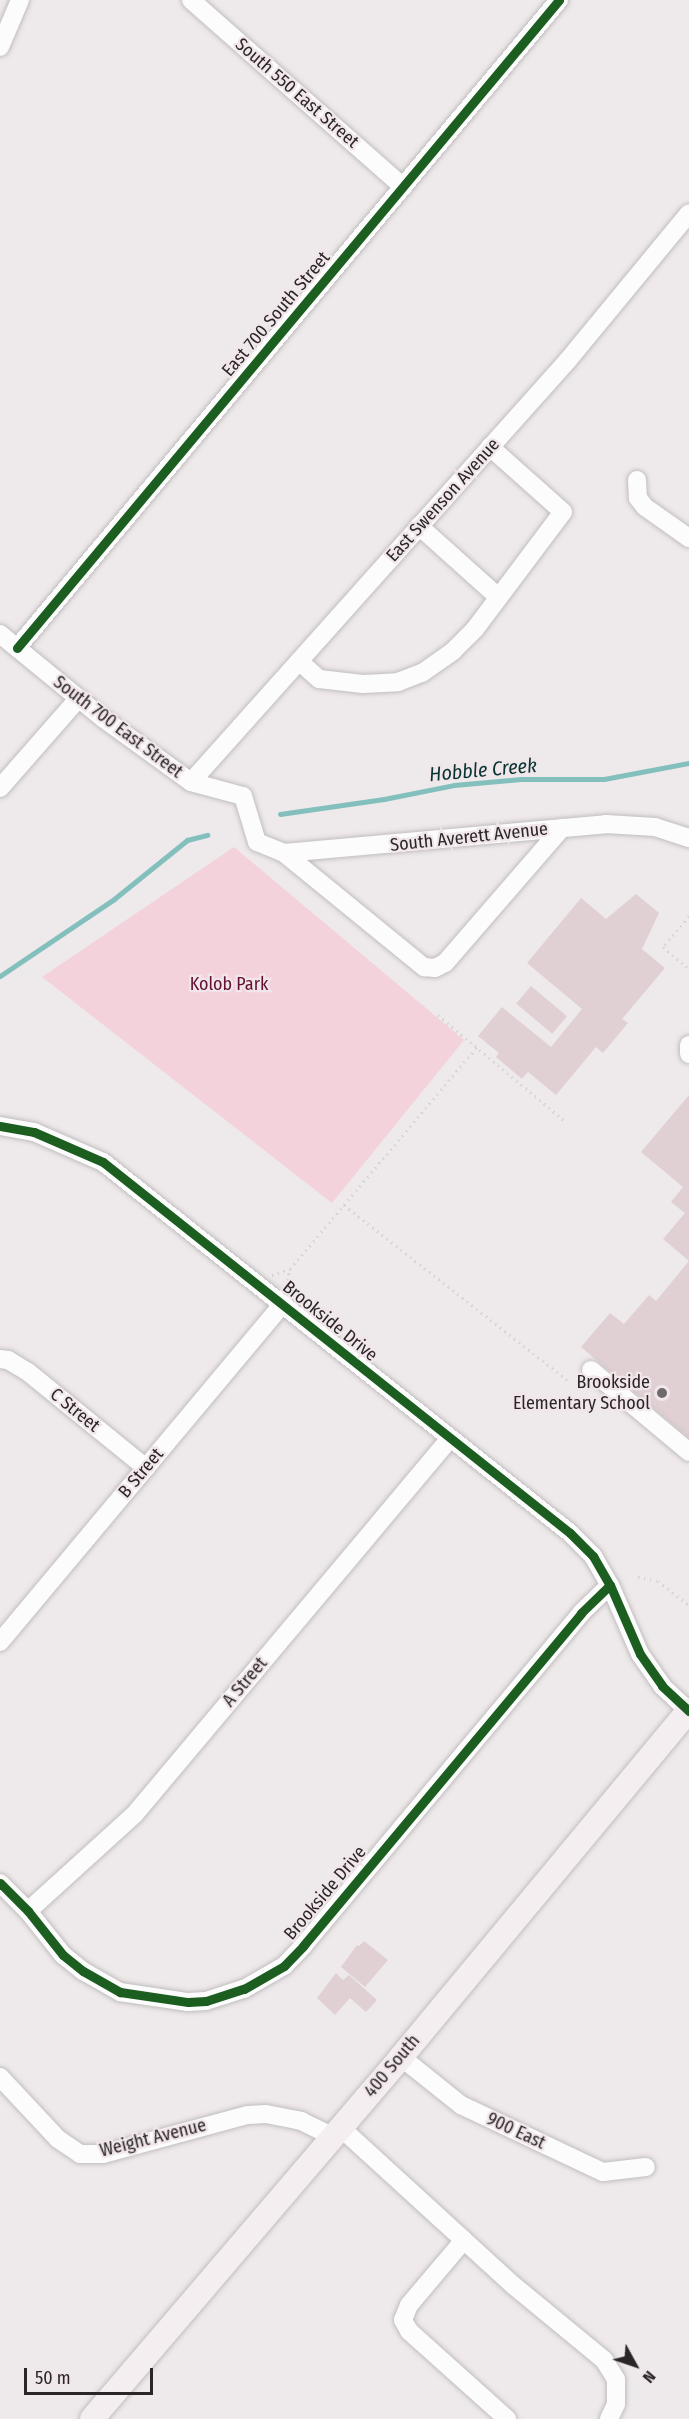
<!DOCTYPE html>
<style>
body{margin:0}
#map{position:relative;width:689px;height:2419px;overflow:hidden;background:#eee9ea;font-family:"Fira Sans Condensed",sans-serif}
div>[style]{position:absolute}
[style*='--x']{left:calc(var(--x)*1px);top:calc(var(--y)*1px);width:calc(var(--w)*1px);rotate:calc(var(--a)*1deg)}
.green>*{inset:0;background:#f4d2db}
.stream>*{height:5px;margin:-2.5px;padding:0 2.5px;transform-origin:2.5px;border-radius:2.5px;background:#83c0bd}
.building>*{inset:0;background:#e0d0d4;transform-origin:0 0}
.path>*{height:3px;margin-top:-1.5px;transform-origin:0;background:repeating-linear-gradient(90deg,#d6d5d5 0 1.5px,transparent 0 6px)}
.roads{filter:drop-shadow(0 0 2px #c1bebf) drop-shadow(0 0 2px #c1bebf)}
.minor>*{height:18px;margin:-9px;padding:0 9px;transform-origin:9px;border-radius:9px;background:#fcfcfc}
.major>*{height:24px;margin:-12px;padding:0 12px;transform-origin:12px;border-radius:12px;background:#f5eef0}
.cycleway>*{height:9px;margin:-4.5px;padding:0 4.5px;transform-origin:4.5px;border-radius:4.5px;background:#1b5e20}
.dots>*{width:16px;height:16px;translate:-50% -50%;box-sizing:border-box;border:3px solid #f1e6e9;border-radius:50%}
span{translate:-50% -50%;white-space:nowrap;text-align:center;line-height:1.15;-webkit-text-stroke:4.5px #f1e6e9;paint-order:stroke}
.street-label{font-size:18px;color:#2a2627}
.park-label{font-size:18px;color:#631133}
.poi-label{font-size:18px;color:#2a2627}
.right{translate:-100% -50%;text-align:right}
.water-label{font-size:20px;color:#073432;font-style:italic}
.north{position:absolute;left:605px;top:2335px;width:60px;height:60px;-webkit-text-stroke:4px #f1e6e9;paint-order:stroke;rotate:130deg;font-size:16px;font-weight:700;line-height:24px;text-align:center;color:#2a2627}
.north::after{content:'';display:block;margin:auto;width:21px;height:27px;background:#2a2627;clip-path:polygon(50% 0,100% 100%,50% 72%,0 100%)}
.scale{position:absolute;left:24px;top:2368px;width:129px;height:27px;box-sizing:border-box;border:3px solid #2a2627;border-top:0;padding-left:8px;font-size:18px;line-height:21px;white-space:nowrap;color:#2a2627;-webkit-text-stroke:4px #f1e6e9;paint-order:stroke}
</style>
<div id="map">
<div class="green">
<i style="clip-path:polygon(234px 847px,464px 1040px,332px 1203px,42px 977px)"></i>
</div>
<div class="stream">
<i style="--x:280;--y:814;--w:105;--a:-8.2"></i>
<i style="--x:384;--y:799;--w:71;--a:-11.3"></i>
<i style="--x:454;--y:785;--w:67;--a:-5.1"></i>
<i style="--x:521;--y:779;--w:83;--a:0"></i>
<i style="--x:604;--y:779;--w:86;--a:-10.7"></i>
<i style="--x:0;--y:976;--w:138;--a:-34"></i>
<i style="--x:114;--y:899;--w:94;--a:-38.9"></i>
<i style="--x:187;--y:840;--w:21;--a:-14"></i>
</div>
<div class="building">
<i style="clip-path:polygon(636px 894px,659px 913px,642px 949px,665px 968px,622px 1019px,628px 1023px,603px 1053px,596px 1047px,556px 1095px,528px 1072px,522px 1079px,496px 1057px,499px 1053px,478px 1036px,502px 1007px,551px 1047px,582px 1009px,527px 963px,581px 898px,606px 919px)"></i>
<i style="left:531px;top:986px;width:47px;height:23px;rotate:40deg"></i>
<i style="clip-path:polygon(689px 1095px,689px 1261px,663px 1239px,685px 1213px,671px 1202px,683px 1187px,641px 1152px)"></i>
<i style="clip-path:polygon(689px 1261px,689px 1438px,581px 1347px,610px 1313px,624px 1324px,649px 1295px,656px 1301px)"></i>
<i style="clip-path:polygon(364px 1941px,388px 1960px,365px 1987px,341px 1967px,357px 1945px,359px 1946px)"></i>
<i style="clip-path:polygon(336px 1973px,343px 1980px,349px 1975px,377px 2000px,366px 2012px,350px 1998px,335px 2015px,317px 1998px)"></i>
</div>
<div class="path">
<i style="--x:689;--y:916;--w:40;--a:130"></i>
<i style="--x:663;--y:947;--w:34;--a:40"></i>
<i style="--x:438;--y:1015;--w:168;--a:39.9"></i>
<i style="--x:344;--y:1205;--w:287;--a:38.1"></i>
<i style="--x:272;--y:1275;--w:19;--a:-18"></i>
<i style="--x:286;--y:1286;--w:17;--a:-77"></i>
<i style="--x:290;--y:1269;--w:290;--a:-49.9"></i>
<i style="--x:638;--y:1577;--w:20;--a:11"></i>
<i style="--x:658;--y:1581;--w:39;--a:38"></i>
</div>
<div class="roads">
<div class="minor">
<i style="--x:191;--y:0;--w:283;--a:41.4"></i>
<i style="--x:0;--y:47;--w:51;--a:-66.9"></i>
<i style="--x:637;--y:480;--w:18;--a:87"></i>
<i style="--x:638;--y:498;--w:11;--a:52"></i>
<i style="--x:645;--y:507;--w:54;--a:35.2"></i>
<i style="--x:419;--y:526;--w:106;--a:41.9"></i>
<i style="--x:0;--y:634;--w:134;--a:39.3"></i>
<i style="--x:104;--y:719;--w:107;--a:35.9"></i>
<i style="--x:191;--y:782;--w:54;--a:15.1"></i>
<i style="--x:243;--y:796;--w:48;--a:73.1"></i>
<i style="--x:257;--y:842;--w:29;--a:22"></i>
<i style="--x:284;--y:853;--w:323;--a:-5.1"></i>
<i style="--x:606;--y:824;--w:49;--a:3.5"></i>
<i style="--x:655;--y:827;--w:36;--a:18"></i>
<i style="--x:17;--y:648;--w:845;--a:-50.09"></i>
<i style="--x:299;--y:661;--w:27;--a:42"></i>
<i style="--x:319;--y:679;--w:44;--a:6.5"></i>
<i style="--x:363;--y:684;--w:35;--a:-3"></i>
<i style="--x:398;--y:682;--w:26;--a:-21"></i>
<i style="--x:422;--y:673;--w:38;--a:-35"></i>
<i style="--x:453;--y:651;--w:31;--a:-45"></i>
<i style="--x:475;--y:629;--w:146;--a:-53.1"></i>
<i style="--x:563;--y:512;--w:98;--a:-138.3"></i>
<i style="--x:191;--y:782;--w:566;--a:-48.22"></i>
<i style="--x:568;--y:360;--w:190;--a:-50.5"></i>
<i style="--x:0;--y:788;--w:118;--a:-48.8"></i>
<i style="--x:284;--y:853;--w:181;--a:39.2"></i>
<i style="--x:424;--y:967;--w:11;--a:5"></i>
<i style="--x:435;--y:968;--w:11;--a:-27"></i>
<i style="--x:445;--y:963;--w:179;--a:-49.1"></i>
<i style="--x:689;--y:1045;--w:9;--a:90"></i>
<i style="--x:0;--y:1126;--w:35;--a:10"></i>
<i style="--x:34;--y:1132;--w:75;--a:23.5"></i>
<i style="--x:103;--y:1162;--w:596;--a:38.46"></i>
<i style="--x:570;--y:1533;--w:33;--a:45"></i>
<i style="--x:593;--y:1556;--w:34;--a:60"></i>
<i style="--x:610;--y:1585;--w:75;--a:66.5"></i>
<i style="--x:640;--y:1654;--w:39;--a:55"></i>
<i style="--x:662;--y:1686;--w:37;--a:43"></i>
<i style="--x:0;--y:1359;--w:8;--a:7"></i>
<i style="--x:8;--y:1360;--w:23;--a:31"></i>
<i style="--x:28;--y:1372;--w:152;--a:39.1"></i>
<i style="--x:591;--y:1370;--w:128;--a:39.9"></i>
<i style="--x:0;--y:1642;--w:441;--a:-50.1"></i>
<i style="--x:0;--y:1883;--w:40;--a:45"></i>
<i style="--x:28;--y:1911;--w:56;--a:51.5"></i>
<i style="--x:63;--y:1955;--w:26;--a:39"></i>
<i style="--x:83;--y:1971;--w:43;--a:29.6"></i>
<i style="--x:120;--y:1992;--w:69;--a:8.4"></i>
<i style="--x:188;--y:2002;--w:18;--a:-3"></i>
<i style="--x:206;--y:2001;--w:40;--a:-18"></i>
<i style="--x:244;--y:1989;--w:46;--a:-29.9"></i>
<i style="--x:284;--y:1966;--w:28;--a:-46"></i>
<i style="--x:303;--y:1946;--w:434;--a:-50.1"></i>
<i style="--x:581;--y:1613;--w:40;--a:-44"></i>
<i style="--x:28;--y:1911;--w:143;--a:-42.2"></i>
<i style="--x:134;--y:1815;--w:491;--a:-50"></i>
<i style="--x:401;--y:2057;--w:77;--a:38.7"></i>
<i style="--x:461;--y:2105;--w:157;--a:25.3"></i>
<i style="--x:603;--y:2172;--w:43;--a:-6.6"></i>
<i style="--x:0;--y:2077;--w:85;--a:46.9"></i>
<i style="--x:58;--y:2139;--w:27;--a:34"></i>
<i style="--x:80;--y:2154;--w:23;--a:0"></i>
<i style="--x:103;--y:2154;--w:150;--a:-15.1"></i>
<i style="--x:248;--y:2115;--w:18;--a:-3"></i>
<i style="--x:266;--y:2114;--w:36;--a:11"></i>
<i style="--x:301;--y:2121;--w:34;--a:26"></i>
<i style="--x:340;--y:2127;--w:234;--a:42.4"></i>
<i style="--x:513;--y:2285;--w:118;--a:39.5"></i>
<i style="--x:604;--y:2360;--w:22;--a:58"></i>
<i style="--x:616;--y:2379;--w:25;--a:90"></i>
<i style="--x:616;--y:2404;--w:17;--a:115"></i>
<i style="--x:464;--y:2240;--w:85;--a:130.2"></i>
<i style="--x:409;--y:2305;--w:16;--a:112"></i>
<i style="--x:403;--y:2320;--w:13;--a:61"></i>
<i style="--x:409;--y:2331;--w:132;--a:41.9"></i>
</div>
<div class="major">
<i style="--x:92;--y:2419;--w:476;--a:-49.5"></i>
<i style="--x:401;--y:2057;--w:451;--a:-50.3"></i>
</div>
</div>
<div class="cycleway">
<i style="--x:17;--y:648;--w:845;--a:-50.09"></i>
<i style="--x:0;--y:1126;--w:35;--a:10"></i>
<i style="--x:34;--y:1132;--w:75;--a:23.5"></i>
<i style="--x:103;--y:1162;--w:596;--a:38.46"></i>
<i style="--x:570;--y:1533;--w:33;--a:45"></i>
<i style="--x:593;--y:1556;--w:34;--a:60"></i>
<i style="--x:610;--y:1585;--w:75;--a:66.5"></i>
<i style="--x:640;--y:1654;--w:39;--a:55"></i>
<i style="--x:662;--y:1686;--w:37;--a:43"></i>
<i style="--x:0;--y:1883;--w:40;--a:45"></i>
<i style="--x:28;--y:1911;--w:56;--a:51.5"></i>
<i style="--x:63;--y:1955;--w:26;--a:39"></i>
<i style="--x:83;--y:1971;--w:43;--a:29.6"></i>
<i style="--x:120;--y:1992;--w:69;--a:8.4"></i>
<i style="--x:188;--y:2002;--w:18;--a:-3"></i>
<i style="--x:206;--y:2001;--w:40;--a:-18"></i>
<i style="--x:244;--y:1989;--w:46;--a:-29.9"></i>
<i style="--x:284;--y:1966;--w:28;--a:-46"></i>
<i style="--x:303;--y:1946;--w:434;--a:-50.1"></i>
<i style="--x:581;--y:1613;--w:40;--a:-44"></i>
</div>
<div class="dots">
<i style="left:662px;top:1393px;background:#6f6a6b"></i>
</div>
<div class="street-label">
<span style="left:297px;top:93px;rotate:41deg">South 550 East Street</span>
<span style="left:276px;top:314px;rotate:-50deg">East 700 South Street</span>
<span style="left:443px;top:500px;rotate:-48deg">East Swenson Avenue</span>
<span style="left:118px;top:727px;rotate:37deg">South 700 East Street</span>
<span style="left:469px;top:837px;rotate:-6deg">South Averett Avenue</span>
<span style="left:330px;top:1321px;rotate:39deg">Brookside Drive</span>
<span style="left:75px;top:1410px;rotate:39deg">C Street</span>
<span style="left:141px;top:1473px;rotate:-50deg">B Street</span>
<span style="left:245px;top:1682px;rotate:-50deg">A Street</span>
<span style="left:325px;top:1893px;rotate:-50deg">Brookside Drive</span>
<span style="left:392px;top:2066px;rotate:-50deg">400 South</span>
<span style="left:516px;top:2131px;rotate:25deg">900 East</span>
<span style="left:153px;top:2138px;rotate:-14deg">Weight Avenue</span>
</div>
<div class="park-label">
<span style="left:229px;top:984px">Kolob Park</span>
</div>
<div class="poi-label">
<span class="right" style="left:650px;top:1393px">Brookside<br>Elementary School</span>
</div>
<div class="water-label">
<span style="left:483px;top:770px;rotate:-5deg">Hobble Creek</span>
</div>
<div class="north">N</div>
<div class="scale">50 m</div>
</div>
